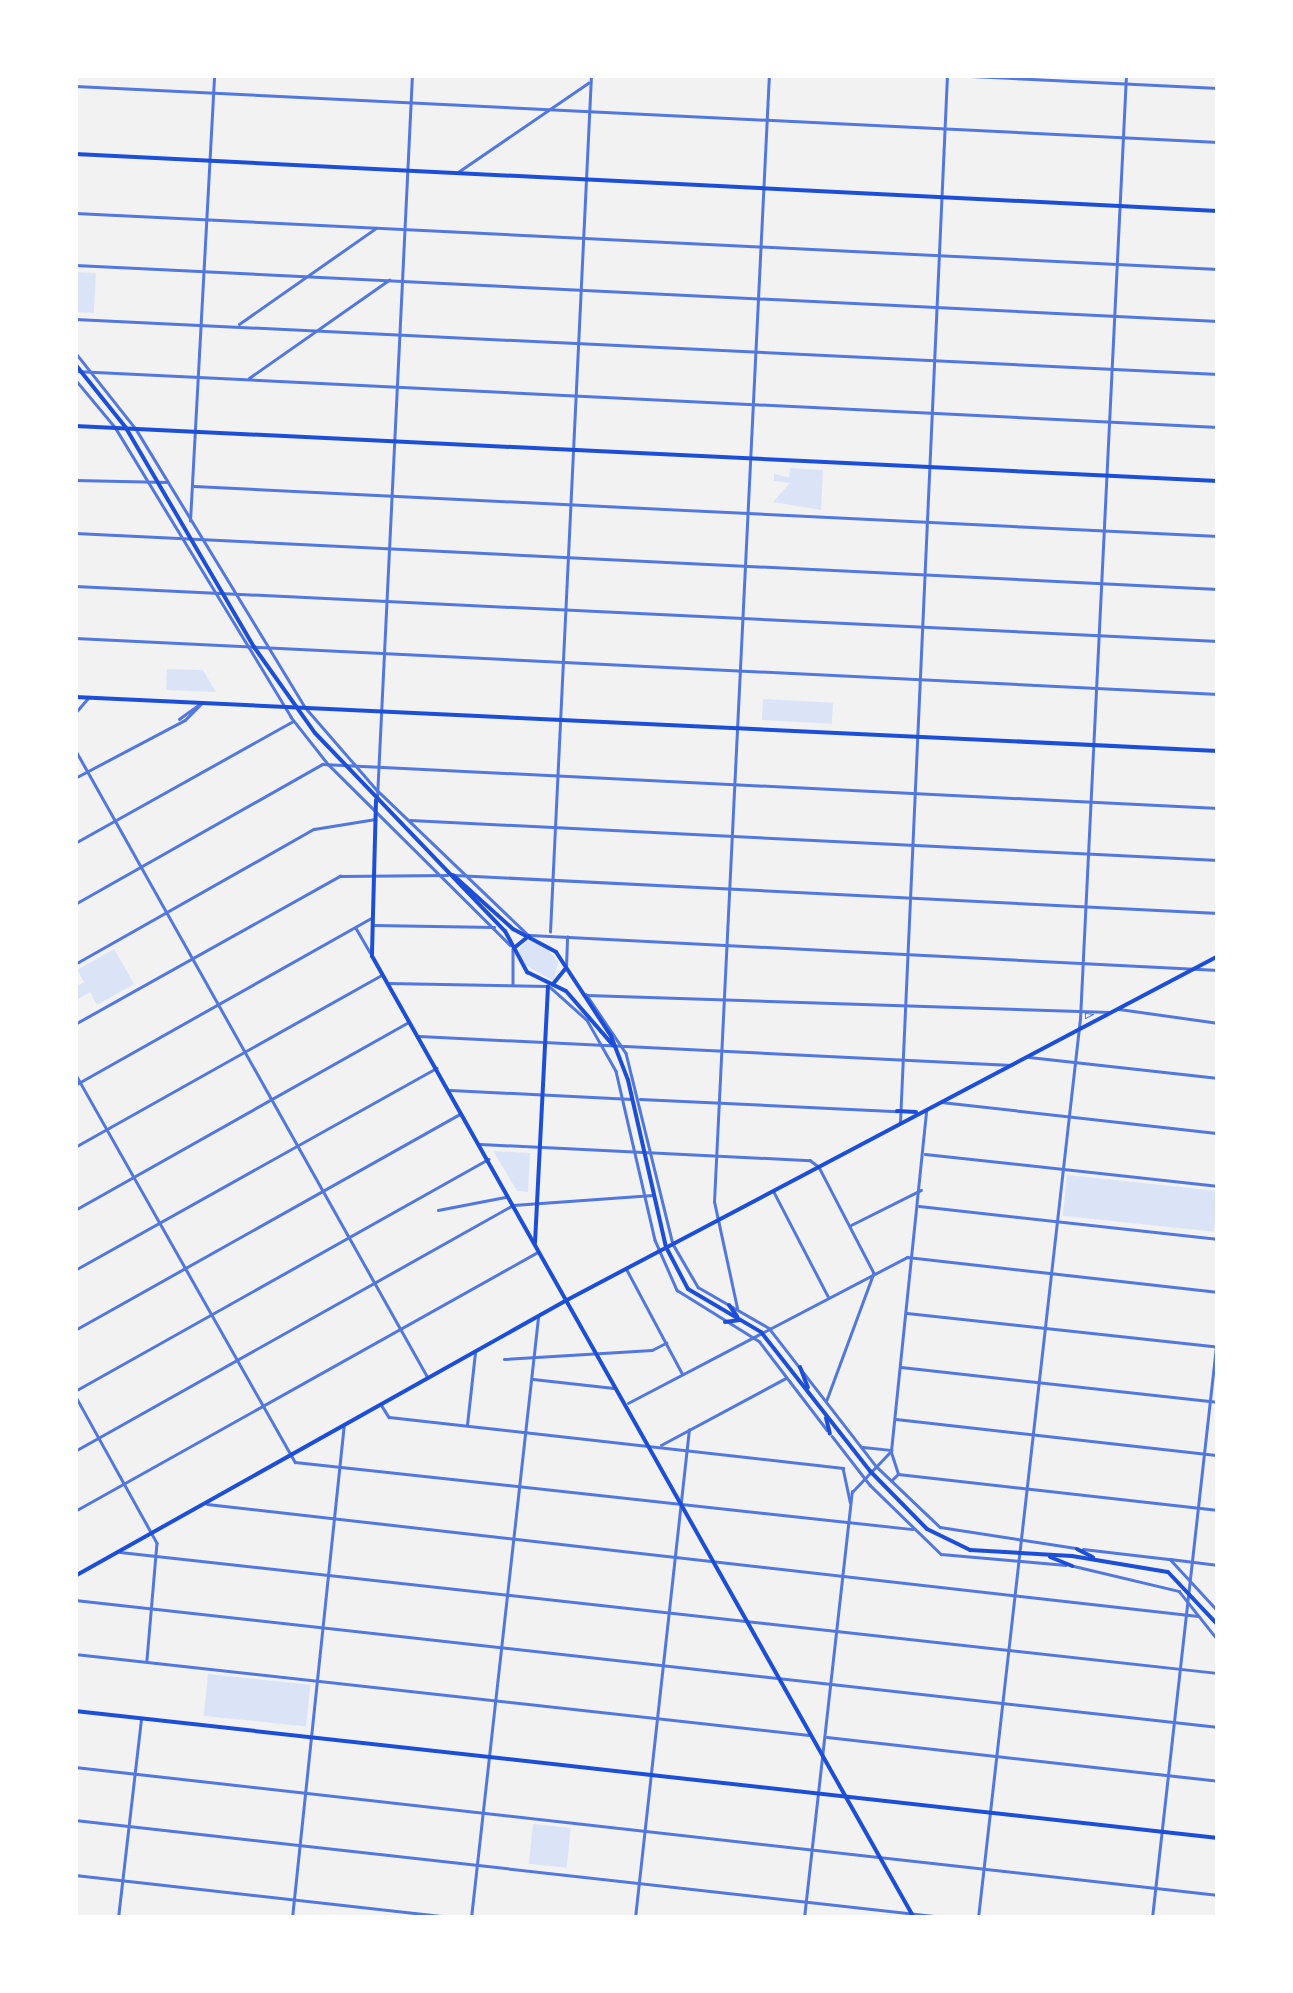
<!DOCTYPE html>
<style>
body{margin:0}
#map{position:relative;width:1293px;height:1993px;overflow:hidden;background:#f2f2f2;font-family:"PT Sans",sans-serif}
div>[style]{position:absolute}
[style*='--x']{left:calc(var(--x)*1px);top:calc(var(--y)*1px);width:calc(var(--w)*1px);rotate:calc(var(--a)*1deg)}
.green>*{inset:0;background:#dbe4f7;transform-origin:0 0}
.pedestrian>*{height:1px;margin:-0.5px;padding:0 0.5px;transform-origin:0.5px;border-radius:0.5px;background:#5277de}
.minor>*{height:2.5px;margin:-1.25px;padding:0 1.25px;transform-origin:1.25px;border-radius:1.25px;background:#5277de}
.tertiary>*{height:2.5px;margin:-1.25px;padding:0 1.25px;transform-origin:1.25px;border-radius:1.25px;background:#5277de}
.secondary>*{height:4px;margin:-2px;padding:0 2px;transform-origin:2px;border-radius:2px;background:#1d4ed8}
.primary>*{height:4px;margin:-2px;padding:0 2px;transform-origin:2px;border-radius:2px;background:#1d4ed8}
span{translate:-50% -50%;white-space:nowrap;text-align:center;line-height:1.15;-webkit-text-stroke:9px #fff;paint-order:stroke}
.frame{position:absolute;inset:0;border:78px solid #fff;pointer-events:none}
</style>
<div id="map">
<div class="green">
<i style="left:75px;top:272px;width:21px;height:40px;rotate:3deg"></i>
<i style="clip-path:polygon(790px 468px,823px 470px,821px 510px,773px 502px,790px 483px,774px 481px,774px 474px,789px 477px)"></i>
<i style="clip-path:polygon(167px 669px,203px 670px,216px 692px,166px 690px)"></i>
<i style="left:763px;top:699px;width:70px;height:21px;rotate:3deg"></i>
<i style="clip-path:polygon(527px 940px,546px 947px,558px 962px,554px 981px,525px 965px,518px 951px)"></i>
<i style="clip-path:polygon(114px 949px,134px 984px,97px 1005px,90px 992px,75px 1001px,75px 987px,84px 982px,77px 970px)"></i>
<i style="clip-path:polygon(493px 1151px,530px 1153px,528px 1192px,517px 1191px)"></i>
<i style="left:1067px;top:1175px;width:152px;height:41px;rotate:6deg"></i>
<i style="left:208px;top:1674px;width:103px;height:42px;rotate:6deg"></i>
<i style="left:533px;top:1824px;width:38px;height:40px;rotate:6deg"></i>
</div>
<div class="pedestrian">
<i style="--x:1085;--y:1013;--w:1;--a:0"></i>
<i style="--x:1086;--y:1013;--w:7;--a:8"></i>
<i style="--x:1093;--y:1014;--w:9;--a:153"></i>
<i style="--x:1085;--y:1018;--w:5;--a:-90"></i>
</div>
<div class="minor">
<i style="--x:951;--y:75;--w:267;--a:2.8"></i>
<i style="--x:75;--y:86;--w:1144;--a:2.8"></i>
<i style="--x:458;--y:172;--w:158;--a:-34.4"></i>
<i style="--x:75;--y:213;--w:1144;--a:2.8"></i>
<i style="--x:75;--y:265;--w:1144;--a:2.8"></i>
<i style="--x:75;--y:319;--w:1144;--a:2.75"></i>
<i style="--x:239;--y:324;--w:167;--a:-35"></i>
<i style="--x:75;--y:371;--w:1144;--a:2.8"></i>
<i style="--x:249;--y:378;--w:171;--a:-35"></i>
<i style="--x:75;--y:480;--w:92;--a:1.2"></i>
<i style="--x:194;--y:486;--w:1025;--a:2.8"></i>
<i style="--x:190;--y:521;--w:447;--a:-86.9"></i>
<i style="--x:75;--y:533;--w:1144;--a:2.8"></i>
<i style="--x:75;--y:586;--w:1144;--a:2.75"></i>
<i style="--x:75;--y:638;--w:1144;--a:2.8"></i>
<i style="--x:75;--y:713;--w:21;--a:-49"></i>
<i style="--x:179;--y:719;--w:26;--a:-36"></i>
<i style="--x:75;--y:749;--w:719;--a:60.69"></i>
<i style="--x:75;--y:778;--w:124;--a:-27.8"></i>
<i style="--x:185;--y:720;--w:23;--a:-45"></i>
<i style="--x:377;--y:798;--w:724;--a:-87.23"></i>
<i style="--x:410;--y:820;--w:809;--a:2.83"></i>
<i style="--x:75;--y:843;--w:250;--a:-29.2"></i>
<i style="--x:455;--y:875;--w:764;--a:2.85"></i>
<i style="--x:75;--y:904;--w:284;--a:-29.5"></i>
<i style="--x:322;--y:764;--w:897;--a:2.81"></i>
<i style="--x:374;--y:925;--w:120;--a:1"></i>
<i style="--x:356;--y:928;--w:28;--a:60"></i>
<i style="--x:550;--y:932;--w:858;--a:-87.26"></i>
<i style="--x:530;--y:935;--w:689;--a:2.91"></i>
<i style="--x:513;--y:949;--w:35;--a:90"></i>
<i style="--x:75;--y:964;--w:274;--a:-29.5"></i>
<i style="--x:314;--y:829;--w:62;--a:-9.3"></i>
<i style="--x:566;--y:968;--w:31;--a:-88"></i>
<i style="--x:388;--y:983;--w:159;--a:1.1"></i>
<i style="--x:587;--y:995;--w:523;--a:1.86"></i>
<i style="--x:1119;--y:1009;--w:100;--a:8"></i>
<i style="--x:75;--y:1024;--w:304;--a:-29.2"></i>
<i style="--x:340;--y:876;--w:107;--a:-0.5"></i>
<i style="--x:419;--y:1036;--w:593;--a:2.8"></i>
<i style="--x:1029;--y:1057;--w:190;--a:6.3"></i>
<i style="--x:75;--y:1073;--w:447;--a:60.5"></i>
<i style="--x:295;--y:1462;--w:621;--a:6.2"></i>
<i style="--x:75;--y:1085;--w:340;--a:-29.4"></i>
<i style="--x:450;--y:1090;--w:182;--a:2.8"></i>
<i style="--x:640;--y:1099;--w:257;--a:2.7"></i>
<i style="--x:941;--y:1102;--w:279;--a:6.4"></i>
<i style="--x:900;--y:1122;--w:1048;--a:-87.43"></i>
<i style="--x:480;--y:1144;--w:330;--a:2.8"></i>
<i style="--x:810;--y:1160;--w:11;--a:38"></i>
<i style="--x:819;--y:1167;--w:119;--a:62.6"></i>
<i style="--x:874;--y:1273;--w:135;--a:110.3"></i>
<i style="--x:75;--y:1147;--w:351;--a:-29.3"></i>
<i style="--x:925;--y:1154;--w:295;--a:6.2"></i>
<i style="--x:774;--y:1192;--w:117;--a:62.6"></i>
<i style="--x:919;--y:1206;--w:301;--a:6.3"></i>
<i style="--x:75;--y:1210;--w:383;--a:-29.4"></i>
<i style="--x:438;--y:1210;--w:68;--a:-11"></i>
<i style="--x:851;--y:1225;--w:78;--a:-26.6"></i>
<i style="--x:75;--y:1270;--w:414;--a:-29.2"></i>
<i style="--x:627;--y:1270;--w:117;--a:61.9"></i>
<i style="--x:737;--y:1308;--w:108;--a:-102.2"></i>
<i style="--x:714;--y:1202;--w:1128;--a:-87.21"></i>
<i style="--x:907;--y:1313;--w:313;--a:6.2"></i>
<i style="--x:75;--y:1330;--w:441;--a:-29.3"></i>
<i style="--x:504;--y:1359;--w:148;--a:-3.5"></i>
<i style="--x:652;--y:1350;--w:16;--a:-27"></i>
<i style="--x:901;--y:1367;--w:319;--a:6.3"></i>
<i style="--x:533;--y:1379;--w:81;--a:6.3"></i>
<i style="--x:75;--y:1391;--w:474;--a:-29.3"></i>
<i style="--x:75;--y:1395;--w:169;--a:61"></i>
<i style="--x:157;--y:1543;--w:117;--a:94.9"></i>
<i style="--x:628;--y:1403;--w:315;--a:-27.6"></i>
<i style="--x:907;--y:1257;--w:313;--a:6.4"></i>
<i style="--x:382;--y:1406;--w:13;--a:58"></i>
<i style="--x:389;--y:1417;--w:457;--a:6.4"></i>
<i style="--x:843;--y:1468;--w:35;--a:78"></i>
<i style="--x:896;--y:1419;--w:324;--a:6.4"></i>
<i style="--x:467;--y:1425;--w:72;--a:-83.7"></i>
<i style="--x:661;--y:1445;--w:142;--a:-28.2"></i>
<i style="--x:75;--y:1451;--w:502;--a:-29.32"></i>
<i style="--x:513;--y:1205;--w:140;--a:-4.1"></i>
<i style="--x:898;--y:1474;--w:322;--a:6.4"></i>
<i style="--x:207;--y:1504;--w:997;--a:6.45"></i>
<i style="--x:75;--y:1511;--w:528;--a:-29.23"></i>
<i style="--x:120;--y:1552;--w:1105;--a:6.29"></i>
<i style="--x:1170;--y:1559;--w:48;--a:7.1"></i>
<i style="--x:75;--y:1600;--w:1150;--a:6.34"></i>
<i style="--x:75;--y:1654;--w:738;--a:6.3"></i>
<i style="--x:827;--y:1737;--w:393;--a:6.4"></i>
<i style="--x:75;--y:1767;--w:1150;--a:6.39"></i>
<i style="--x:75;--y:1820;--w:882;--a:6.38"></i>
<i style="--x:75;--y:1875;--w:386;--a:6.4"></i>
<i style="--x:118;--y:1918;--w:200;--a:-83.4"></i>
<i style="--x:292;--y:1918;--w:494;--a:-84"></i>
<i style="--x:471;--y:1918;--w:604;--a:-83.63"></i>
<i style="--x:635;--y:1918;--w:491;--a:-83.7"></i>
<i style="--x:978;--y:1918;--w:905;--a:-83.53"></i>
<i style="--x:1080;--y:1019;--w:945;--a:-87.21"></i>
<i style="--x:1152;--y:1918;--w:593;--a:-83.61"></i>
</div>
<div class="tertiary">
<i style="--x:75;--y:352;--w:98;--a:51.6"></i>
<i style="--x:136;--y:429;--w:325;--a:58.7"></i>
<i style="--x:305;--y:707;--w:110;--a:49.1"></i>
<i style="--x:377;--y:790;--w:209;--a:43.8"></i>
<i style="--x:75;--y:379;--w:62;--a:50.2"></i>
<i style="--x:115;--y:427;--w:339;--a:58.7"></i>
<i style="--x:291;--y:717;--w:60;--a:51.8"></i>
<i style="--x:328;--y:764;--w:257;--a:44.8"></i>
<i style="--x:550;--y:987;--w:50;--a:41.7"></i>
<i style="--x:587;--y:1020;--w:59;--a:60.4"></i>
<i style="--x:616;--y:1071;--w:173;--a:77"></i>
<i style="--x:655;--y:1240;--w:55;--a:66.3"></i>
<i style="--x:677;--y:1290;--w:97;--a:31.9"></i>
<i style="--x:759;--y:1341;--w:112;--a:52.6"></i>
<i style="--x:586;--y:994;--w:71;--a:55.9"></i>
<i style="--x:626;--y:1053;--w:197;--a:76.2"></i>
<i style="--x:673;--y:1244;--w:50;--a:59.8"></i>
<i style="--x:698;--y:1287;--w:82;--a:30"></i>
<i style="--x:769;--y:1328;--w:176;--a:52.2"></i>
<i style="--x:877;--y:1467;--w:87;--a:43.6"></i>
<i style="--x:940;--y:1527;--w:137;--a:8.8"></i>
<i style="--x:832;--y:1436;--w:62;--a:52.2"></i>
<i style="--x:870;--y:1485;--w:99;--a:44.2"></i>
<i style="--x:941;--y:1554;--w:125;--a:5"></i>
<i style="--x:863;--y:1447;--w:27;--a:6"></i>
<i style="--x:891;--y:1481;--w:10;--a:-45"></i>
<i style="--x:898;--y:1474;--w:23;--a:-108"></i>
<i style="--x:1083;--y:1549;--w:88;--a:6.6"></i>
<i style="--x:1170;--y:1559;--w:71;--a:47.3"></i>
<i style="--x:1074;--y:1566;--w:108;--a:13.4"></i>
<i style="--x:1179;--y:1591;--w:63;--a:51.5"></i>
<i style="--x:804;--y:1918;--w:429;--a:-83.6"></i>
<i style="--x:852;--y:1492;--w:57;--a:-46.4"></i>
<i style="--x:891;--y:1451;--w:341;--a:-84.1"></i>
</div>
<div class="secondary">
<i style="--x:75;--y:154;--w:1144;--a:2.85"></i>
<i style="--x:75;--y:426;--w:1144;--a:2.75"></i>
<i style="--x:75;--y:697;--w:1144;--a:2.7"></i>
<i style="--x:376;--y:800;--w:156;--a:91.5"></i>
<i style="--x:372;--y:956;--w:1104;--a:60.6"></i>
<i style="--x:535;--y:1243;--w:257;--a:-87.1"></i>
<i style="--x:75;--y:1711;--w:1150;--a:6.34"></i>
</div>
<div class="primary">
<i style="--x:75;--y:364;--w:82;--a:51.4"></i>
<i style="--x:126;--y:428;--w:254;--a:59.7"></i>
<i style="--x:254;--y:647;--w:105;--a:54.7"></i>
<i style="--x:315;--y:733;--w:274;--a:46.2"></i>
<i style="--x:505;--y:931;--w:47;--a:61.8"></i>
<i style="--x:527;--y:972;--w:43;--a:26"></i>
<i style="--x:566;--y:991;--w:72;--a:49"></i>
<i style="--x:453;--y:875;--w:81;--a:42"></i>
<i style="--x:513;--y:929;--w:49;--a:28.1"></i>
<i style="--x:556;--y:952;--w:100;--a:56.8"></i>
<i style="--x:611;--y:1036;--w:47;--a:68.9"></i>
<i style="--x:628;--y:1080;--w:171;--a:77.2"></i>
<i style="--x:666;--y:1247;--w:47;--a:62.4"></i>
<i style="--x:688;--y:1289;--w:85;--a:30.5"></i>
<i style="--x:761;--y:1332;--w:177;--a:51.9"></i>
<i style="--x:870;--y:1471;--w:81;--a:45.5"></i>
<i style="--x:927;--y:1529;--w:48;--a:26"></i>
<i style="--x:970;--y:1550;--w:102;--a:3.4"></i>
<i style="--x:1072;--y:1556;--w:97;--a:9.5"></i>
<i style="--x:1168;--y:1572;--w:73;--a:46.7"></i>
<i style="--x:514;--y:948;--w:19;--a:-39"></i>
<i style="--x:553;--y:984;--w:19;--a:-51"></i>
<i style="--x:897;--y:1111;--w:19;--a:3"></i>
<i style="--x:729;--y:1305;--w:14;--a:54"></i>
<i style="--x:725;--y:1322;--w:15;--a:-8"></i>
<i style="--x:800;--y:1367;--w:22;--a:69"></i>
<i style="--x:826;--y:1418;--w:16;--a:76"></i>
<i style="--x:1077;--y:1549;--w:18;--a:27"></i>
<i style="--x:1050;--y:1557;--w:24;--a:22"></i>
<i style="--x:75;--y:1576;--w:564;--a:-29.29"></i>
<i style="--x:567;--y:1300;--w:736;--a:-27.85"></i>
</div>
<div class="frame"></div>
</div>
